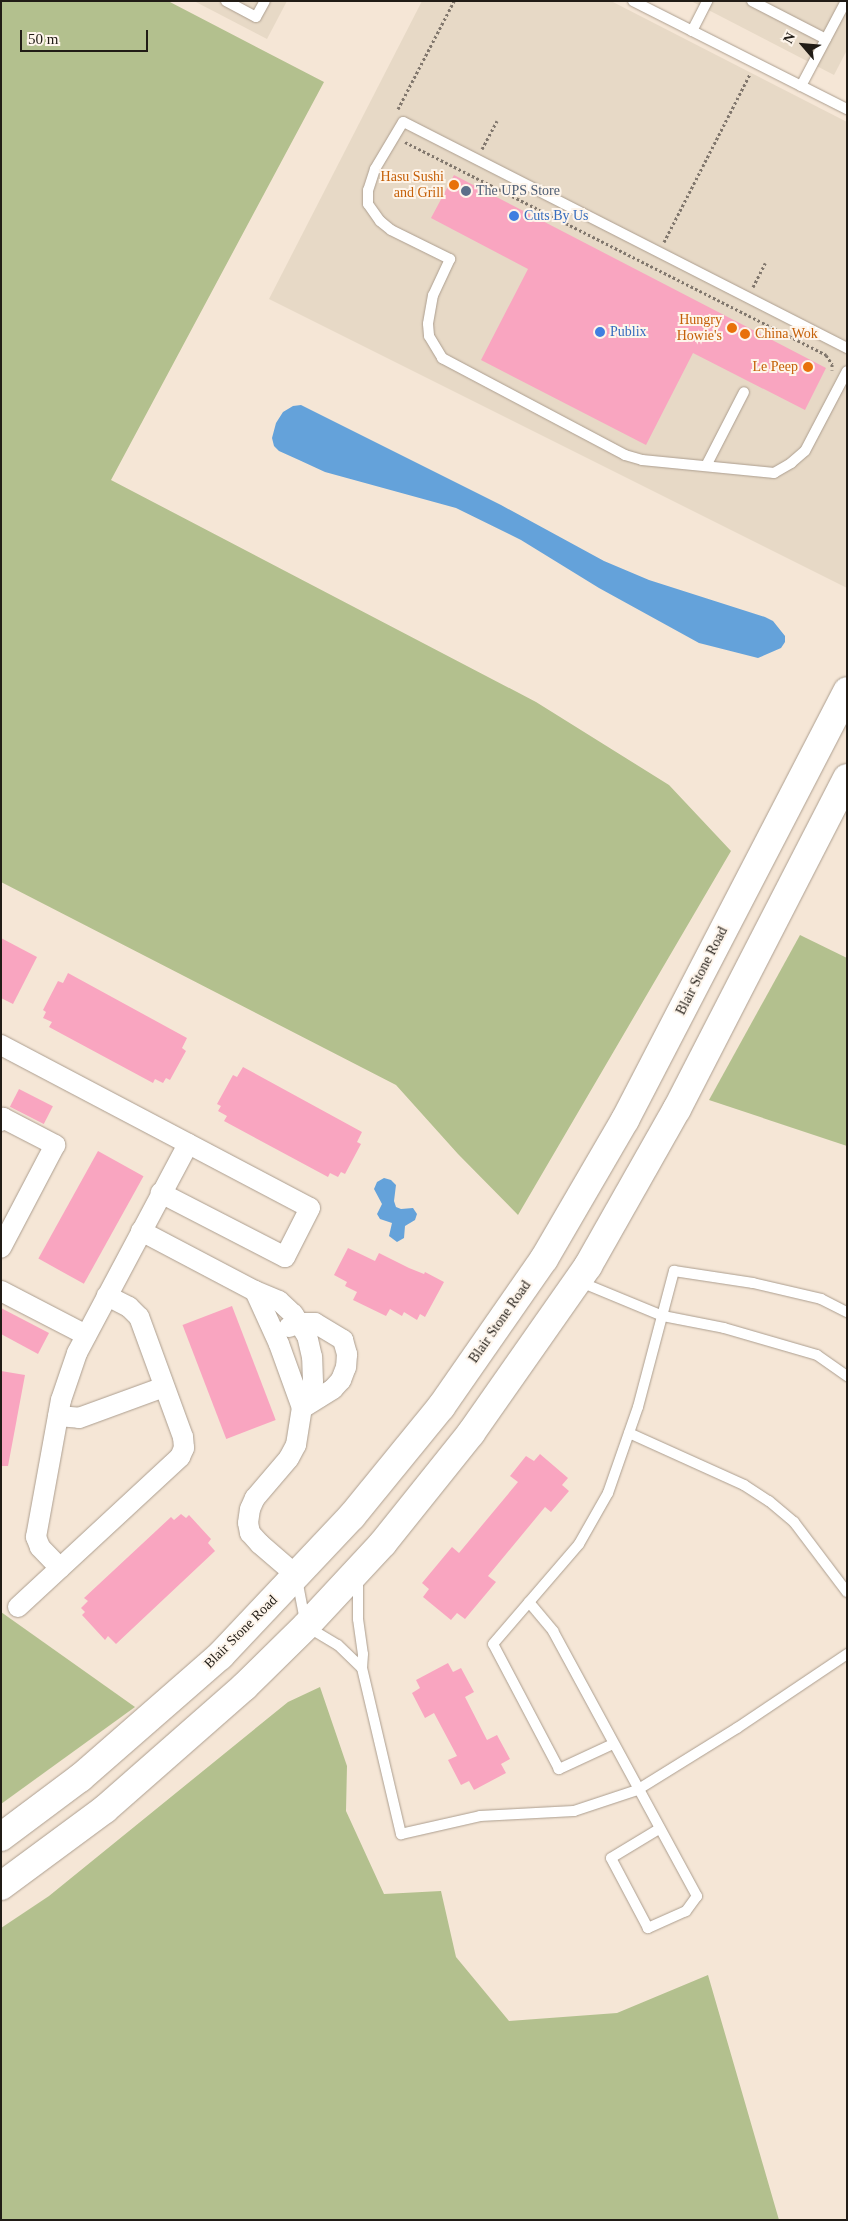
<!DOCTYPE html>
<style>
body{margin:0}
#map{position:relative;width:848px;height:2221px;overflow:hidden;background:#f5e6d6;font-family:Georgia,serif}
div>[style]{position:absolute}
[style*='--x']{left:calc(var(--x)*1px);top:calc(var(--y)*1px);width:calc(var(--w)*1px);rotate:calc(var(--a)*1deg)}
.commercial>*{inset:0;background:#e7d9c6}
.green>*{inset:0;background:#b3c08e}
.water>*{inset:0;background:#64a2da}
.building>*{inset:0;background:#f9a5c0;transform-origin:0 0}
.path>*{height:3px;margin-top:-1.5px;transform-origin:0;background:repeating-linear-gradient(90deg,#81776d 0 2.5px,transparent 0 5px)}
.roads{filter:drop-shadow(0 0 1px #ac9e8f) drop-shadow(0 0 1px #ac9e8f)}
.service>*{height:10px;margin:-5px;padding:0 5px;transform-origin:5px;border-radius:5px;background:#fff}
.minor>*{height:20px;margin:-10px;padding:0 10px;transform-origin:10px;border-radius:10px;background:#fff}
.secondary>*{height:28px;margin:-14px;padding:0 14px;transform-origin:14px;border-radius:14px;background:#fff}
.dots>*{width:14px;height:14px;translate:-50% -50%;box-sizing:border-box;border:2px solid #fef5eb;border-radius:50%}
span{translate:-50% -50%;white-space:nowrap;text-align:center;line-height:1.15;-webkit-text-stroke:4px #fef5eb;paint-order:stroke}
.food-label{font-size:14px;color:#c56008}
.right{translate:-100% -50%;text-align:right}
.left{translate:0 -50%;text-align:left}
.service-label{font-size:14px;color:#4e5e75}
.shop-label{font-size:14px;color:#366cbe}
.street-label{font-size:14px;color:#211c16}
.frame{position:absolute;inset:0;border:2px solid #211c16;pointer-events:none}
.north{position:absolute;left:778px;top:20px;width:50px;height:50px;-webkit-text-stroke:4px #fef5eb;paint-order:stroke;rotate:297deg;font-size:14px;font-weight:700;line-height:20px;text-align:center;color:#211c16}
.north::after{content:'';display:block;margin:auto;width:18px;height:22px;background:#211c16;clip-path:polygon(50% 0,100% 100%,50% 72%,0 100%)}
.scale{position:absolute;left:20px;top:30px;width:128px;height:22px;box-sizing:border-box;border:2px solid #211c16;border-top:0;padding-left:6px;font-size:15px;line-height:18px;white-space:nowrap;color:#211c16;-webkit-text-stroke:4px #fef5eb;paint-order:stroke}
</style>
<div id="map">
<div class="commercial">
<i style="clip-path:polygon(194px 1px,287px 1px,267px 39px)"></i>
<i style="clip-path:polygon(422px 1px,611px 1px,847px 122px,847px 588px,269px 299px)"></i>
<i style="clip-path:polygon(691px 1px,847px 1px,847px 50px,834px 75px)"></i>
</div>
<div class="green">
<i style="clip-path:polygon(1px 1px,168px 1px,324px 82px,111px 480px,536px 702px,669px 785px,731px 851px,518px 1215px,458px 1154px,396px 1085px,1px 882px)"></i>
<i style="clip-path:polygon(800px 935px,847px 958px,847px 1146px,709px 1100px)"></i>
<i style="clip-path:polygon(1px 1612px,135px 1707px,1px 1804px)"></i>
<i style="clip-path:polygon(320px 1687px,347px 1766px,346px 1811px,384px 1894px,441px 1891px,456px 1957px,509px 2021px,617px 2013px,708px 1975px,779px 2220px,1px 2220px,1px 1928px,49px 1896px,288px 1702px)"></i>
</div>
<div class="water">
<i style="clip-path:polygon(301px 405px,501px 505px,604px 561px,649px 580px,765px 617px,773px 621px,785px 636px,785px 642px,781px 648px,758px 658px,699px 643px,599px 588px,521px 540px,456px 508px,325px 472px,299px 460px,279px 451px,274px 446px,272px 438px,276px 423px,283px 412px,293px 406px)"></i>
<i style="clip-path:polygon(384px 1178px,391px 1180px,396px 1185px,394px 1201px,396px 1207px,401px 1209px,413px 1208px,417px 1214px,415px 1220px,405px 1226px,404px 1238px,397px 1242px,389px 1236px,392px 1223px,380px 1219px,377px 1214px,382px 1204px,374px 1189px,377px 1182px)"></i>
</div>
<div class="building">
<i style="clip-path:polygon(454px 175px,826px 368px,805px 410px,693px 353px,646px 445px,481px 360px,528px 269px,431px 218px)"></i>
<i style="clip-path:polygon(1px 938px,37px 957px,13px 1004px,1px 998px)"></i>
<i style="clip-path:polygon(68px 973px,187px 1038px,182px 1048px,186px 1051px,170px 1080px,166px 1078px,163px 1083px,155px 1079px,153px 1083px,49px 1027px,52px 1022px,43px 1018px,46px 1012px,43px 1010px,58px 981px,63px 983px)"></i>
<i style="clip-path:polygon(243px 1067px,362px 1132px,357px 1142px,361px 1144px,345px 1174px,341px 1172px,338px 1177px,330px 1173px,328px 1177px,224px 1121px,227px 1116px,218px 1111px,221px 1106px,217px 1104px,233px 1075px,237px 1077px)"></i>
<i style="left:19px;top:1089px;width:38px;height:20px;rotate:27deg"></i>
<i style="left:98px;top:1151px;width:52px;height:123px;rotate:29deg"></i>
<i style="clip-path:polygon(348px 1248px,375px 1261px,379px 1253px,409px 1268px,424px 1274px,425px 1272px,444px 1282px,425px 1317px,420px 1314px,417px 1320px,404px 1312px,402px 1316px,390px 1309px,386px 1316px,353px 1300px,357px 1292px,345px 1286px,347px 1282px,334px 1275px)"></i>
<i style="left:232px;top:1306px;width:122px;height:53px;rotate:69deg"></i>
<i style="clip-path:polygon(1px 1308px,49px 1333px,38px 1354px,1px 1334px)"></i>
<i style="clip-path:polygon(1px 1371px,25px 1375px,8px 1466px,1px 1466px)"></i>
<i style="clip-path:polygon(540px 1454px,568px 1478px,562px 1485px,569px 1491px,551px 1512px,545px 1507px,488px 1576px,496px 1582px,465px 1619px,457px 1613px,451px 1620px,423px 1597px,429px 1589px,422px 1583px,452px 1547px,459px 1553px,518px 1482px,510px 1476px,526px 1456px,534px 1461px)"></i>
<i style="clip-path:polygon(181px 1514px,186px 1518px,189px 1515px,211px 1539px,208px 1543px,215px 1551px,116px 1644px,108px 1636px,105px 1640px,82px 1615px,85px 1612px,81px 1608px,88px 1601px,84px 1598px,171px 1517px,174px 1520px)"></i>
<i style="clip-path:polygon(448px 1663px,453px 1672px,461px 1668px,474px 1692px,465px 1697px,487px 1740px,497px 1735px,510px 1759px,501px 1764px,506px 1773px,474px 1790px,469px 1781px,461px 1785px,448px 1760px,457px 1756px,434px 1713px,425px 1718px,412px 1693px,420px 1688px,416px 1680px)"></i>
</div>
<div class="path">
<i style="--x:398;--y:109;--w:122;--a:-62.6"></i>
<i style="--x:405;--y:142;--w:472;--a:26.8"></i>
<i style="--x:826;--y:355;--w:11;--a:56"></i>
<i style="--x:832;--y:364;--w:6;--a:90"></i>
<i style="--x:482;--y:149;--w:32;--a:-62"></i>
<i style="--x:664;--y:242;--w:189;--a:-62.9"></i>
<i style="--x:753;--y:287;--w:27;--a:-63"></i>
</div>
<div class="roads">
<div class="service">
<i style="--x:226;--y:1;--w:34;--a:28"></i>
<i style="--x:256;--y:17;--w:18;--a:-61"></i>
<i style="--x:633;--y:1;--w:240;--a:26.8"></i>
<i style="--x:752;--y:1;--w:83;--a:27.2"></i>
<i style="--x:692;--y:31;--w:34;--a:-63"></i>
<i style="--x:801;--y:86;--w:96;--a:-62.1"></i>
<i style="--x:847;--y:348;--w:498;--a:-153"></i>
<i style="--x:403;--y:122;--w:55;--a:120.8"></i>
<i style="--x:375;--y:169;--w:22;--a:108"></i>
<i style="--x:368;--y:190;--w:14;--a:90"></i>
<i style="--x:368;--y:204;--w:21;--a:55"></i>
<i style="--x:380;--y:221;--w:14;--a:39"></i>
<i style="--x:391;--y:230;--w:66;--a:26.2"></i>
<i style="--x:450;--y:259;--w:40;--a:115"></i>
<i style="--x:433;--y:295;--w:29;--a:100"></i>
<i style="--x:428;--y:324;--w:12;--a:85"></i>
<i style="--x:429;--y:336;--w:26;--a:59"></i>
<i style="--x:442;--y:358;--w:207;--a:27.9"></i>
<i style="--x:625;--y:455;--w:18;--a:16"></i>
<i style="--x:642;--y:460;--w:133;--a:5.6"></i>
<i style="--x:774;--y:473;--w:20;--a:-30"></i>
<i style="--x:791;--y:463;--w:18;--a:-41"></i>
<i style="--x:805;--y:451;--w:90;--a:-62.3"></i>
<i style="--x:706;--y:466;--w:83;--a:-62.8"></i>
<i style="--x:578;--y:1281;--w:92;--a:22.4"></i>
<i style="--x:663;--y:1316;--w:62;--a:11.1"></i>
<i style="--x:724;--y:1328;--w:97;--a:16.2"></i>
<i style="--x:817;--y:1355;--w:37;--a:35"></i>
<i style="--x:629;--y:1433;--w:126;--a:24.3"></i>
<i style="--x:744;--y:1485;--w:30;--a:33"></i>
<i style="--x:769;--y:1501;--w:33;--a:40"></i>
<i style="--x:794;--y:1522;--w:88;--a:52.9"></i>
<i style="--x:358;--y:1577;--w:42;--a:90"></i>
<i style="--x:358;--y:1619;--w:35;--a:82"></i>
<i style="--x:363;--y:1654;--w:14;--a:94"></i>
<i style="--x:362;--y:1668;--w:171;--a:76.8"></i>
<i style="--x:401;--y:1834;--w:81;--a:-12.8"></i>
<i style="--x:480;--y:1816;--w:94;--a:-3"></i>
<i style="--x:574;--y:1811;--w:66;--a:-18.4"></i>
<i style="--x:637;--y:1790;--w:118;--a:-31.8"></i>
<i style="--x:737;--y:1728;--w:133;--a:-33.9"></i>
<i style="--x:297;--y:1579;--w:48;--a:79.2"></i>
<i style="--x:306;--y:1626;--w:37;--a:31"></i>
<i style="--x:338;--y:1645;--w:33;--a:44"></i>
<i style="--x:529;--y:1602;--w:38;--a:50"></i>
<i style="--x:553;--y:1631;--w:302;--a:61.5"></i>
<i style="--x:697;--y:1896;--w:19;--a:126"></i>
<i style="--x:686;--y:1911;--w:42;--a:155.9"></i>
<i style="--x:648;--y:1928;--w:79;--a:-117.9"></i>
<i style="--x:611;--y:1858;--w:56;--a:-31.1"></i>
<i style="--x:613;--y:1744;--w:60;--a:155.2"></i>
<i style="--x:559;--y:1769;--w:141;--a:-117.8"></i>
<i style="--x:493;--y:1644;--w:132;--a:-49.3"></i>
<i style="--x:579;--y:1544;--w:59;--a:-60.4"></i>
<i style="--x:608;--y:1493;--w:91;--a:-70.8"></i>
<i style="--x:638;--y:1407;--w:141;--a:-75.2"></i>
<i style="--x:674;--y:1271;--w:80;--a:8.6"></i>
<i style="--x:753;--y:1283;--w:70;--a:13.2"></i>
<i style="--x:821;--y:1299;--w:29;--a:27"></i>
</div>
<div class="minor">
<i style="--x:1;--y:1045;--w:349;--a:27.8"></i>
<i style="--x:310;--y:1208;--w:55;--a:117"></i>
<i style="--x:285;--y:1257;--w:140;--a:-152.7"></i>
<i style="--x:1;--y:1121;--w:4;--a:-56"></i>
<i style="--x:3;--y:1118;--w:59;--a:27.4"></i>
<i style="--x:55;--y:1145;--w:116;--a:117.7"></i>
<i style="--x:141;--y:1231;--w:129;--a:27.8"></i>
<i style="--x:1;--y:1291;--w:96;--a:27.4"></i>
<i style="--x:289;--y:1327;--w:11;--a:-22"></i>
<i style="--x:299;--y:1323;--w:16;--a:0"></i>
<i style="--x:315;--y:1323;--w:33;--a:31"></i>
<i style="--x:343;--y:1340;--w:15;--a:74"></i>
<i style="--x:347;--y:1354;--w:13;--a:94"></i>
<i style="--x:346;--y:1367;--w:14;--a:111"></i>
<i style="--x:341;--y:1380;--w:12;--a:132"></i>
<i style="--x:333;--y:1389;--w:36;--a:148"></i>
<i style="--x:58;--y:1416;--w:21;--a:5"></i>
<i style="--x:79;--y:1418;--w:90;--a:-20"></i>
<i style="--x:60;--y:1568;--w:29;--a:-134"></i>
<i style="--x:40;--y:1547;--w:11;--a:-112"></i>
<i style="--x:36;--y:1537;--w:139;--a:-79.7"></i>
<i style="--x:61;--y:1400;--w:50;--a:-71.2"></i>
<i style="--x:77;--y:1353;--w:237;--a:-62"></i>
<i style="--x:296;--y:1575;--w:48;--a:-139.3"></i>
<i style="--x:260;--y:1544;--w:15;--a:-132"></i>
<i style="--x:250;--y:1533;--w:10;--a:-101"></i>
<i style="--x:248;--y:1523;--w:14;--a:-82"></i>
<i style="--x:250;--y:1509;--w:12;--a:-66"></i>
<i style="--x:255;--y:1498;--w:52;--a:-49.6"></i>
<i style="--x:289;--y:1458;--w:15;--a:-62"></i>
<i style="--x:296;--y:1445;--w:37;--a:-81"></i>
<i style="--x:302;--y:1408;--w:28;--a:-67"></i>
<i style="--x:313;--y:1382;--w:25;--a:-92"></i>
<i style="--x:312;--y:1357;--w:22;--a:-103"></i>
<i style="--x:307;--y:1336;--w:26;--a:-122"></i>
<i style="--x:293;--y:1314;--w:19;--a:-137"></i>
<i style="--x:279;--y:1301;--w:26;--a:-157"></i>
<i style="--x:255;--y:1291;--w:58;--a:65.6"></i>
<i style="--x:279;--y:1344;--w:68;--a:70.2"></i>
<i style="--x:18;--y:1607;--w:221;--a:-42.8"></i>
<i style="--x:180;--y:1457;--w:10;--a:-66"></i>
<i style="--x:184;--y:1448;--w:11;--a:-95"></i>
<i style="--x:183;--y:1437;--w:128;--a:-110.1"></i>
<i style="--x:139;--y:1317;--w:14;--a:-135"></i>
<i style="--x:129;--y:1307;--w:25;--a:-153"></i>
</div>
<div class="secondary">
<i style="--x:1;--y:1837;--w:99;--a:-36.8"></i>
<i style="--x:80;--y:1778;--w:186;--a:-41.1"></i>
<i style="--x:220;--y:1656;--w:192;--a:-46.7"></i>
<i style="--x:352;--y:1516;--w:141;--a:-50.8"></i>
<i style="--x:441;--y:1407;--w:180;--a:-55.2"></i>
<i style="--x:544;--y:1259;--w:161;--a:-59.8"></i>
<i style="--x:625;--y:1120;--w:483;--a:-62.6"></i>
<i style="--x:1;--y:1886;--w:129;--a:-36.5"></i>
<i style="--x:105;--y:1809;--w:185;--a:-41.3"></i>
<i style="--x:244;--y:1687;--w:87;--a:-44.5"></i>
<i style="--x:306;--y:1626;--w:113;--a:-47.1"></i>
<i style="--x:383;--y:1543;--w:141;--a:-51.3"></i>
<i style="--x:471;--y:1433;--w:204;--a:-55"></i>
<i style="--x:588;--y:1266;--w:180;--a:-60.5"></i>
<i style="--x:677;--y:1109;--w:372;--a:-62.8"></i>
</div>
</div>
<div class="dots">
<i style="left:454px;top:185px;background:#e8710a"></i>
<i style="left:466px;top:191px;background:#5c6f8a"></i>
<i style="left:514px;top:216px;background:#3f7fe0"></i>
<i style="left:732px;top:328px;background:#e8710a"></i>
<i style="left:600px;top:332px;background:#3f7fe0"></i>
<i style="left:745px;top:334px;background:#e8710a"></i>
<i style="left:808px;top:367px;background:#e8710a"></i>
</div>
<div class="food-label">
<span class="right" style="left:444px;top:185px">Hasu Sushi<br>and Grill</span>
<span class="right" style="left:722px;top:328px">Hungry<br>Howie's</span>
<span class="left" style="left:755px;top:334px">China Wok</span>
<span class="right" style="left:798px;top:367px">Le Peep</span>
</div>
<div class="service-label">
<span class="left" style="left:476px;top:191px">The UPS Store</span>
</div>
<div class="shop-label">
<span class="left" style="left:524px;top:216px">Cuts By Us</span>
<span class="left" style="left:610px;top:332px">Publix</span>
</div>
<div class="street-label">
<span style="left:702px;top:971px;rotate:-63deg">Blair Stone Road</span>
<span style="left:500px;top:1322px;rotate:-55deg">Blair Stone Road</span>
<span style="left:241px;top:1632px;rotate:-45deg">Blair Stone Road</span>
</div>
<div class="frame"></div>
<div class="north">N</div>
<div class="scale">50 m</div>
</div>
